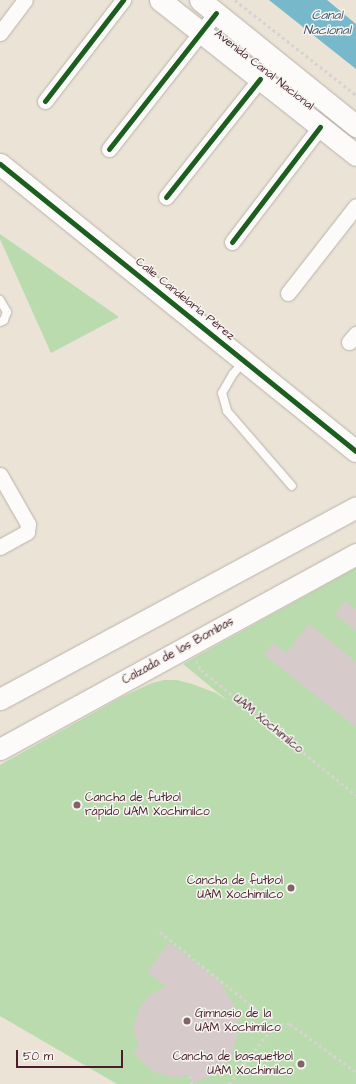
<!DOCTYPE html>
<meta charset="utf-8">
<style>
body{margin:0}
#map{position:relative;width:356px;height:1084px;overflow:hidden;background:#eae3d6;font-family:"Architects Daughter",sans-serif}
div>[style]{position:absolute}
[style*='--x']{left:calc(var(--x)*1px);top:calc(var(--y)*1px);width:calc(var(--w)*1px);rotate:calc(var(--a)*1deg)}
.green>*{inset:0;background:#badbae}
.water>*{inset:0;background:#77b9cb}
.building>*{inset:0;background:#d7cacb}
.path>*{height:2.5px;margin-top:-1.25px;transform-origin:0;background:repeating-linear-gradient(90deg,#d7d3d0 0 3px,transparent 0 6px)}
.roads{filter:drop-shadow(0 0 1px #bab2ab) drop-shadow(0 0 1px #bab2ab)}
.lane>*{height:8px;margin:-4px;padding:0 4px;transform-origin:4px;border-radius:4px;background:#fcfbf9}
.street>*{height:15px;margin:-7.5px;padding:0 7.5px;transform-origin:7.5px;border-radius:7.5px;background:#fcfbf9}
.secondary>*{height:21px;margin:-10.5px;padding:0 10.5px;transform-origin:10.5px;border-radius:10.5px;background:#fcfbf9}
.cycleway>*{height:5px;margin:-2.5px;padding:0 2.5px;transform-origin:2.5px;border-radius:2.5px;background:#1b5e20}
.dots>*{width:11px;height:11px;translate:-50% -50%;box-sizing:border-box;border:2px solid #f6f6f2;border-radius:50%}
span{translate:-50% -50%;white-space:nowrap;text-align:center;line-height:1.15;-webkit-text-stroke:3px #f6f6f2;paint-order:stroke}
.street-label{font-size:12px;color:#4a1f2b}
.poi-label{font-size:12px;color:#4a1f2b}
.left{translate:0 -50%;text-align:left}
.right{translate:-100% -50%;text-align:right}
.water-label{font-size:13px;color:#485569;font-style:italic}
.scale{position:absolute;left:16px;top:1050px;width:107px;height:18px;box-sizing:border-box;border:2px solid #4a1f2b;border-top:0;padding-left:5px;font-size:12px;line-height:14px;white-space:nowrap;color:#4a1f2b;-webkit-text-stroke:3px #f6f6f2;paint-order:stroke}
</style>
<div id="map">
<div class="green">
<i style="clip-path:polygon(0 234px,119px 317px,51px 353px,0 239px)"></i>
<i style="clip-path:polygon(356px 568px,356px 1084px,117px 1084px,0 1016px,0 765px,122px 697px,152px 683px,164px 680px,177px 680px,192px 684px,216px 693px,228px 701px,183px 664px)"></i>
</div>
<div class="water">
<i style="clip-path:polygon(269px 0,327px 0,356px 24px,356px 69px)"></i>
</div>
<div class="building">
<i style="clip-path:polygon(345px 601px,356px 609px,356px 631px,335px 614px)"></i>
<i style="clip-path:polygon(309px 624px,356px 662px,356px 727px,264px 655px,273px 643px,286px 653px)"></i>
<i style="clip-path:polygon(169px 943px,220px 982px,236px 1009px,239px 1030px,231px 1058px,221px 1072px,193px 1083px,190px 1076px,173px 1077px,155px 1072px,143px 1063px,133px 1051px,139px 1047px,133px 1030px,138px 1011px,148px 996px,166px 986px,147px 972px)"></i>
</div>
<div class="path">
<i style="--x:235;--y:0;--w:154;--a:38.1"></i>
<i style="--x:196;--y:661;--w:10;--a:61"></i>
<i style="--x:201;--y:670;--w:199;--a:38.9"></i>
<i style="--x:160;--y:932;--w:147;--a:38.7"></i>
<i style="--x:190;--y:1076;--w:8;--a:76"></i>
<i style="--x:229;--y:1084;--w:76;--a:-52.5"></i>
<i style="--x:275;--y:1024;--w:15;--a:0"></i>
<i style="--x:290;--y:1024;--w:82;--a:36"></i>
</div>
<div class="roads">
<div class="lane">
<i style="--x:0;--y:300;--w:14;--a:60"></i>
<i style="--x:7;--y:312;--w:9;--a:111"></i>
<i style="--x:4;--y:320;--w:4;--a:153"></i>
<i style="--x:244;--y:361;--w:17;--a:130"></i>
<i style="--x:233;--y:374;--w:22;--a:120"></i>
<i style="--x:222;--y:393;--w:19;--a:74"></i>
<i style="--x:227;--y:411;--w:99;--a:49.1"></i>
</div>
<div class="street">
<i style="--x:0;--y:33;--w:41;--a:-52.9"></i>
<i style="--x:45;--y:101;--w:128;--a:-52.3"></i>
<i style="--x:109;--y:149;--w:173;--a:-51.8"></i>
<i style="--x:166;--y:197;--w:151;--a:-51.5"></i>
<i style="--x:232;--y:242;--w:145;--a:-52.6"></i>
<i style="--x:288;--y:293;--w:110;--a:-52"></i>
<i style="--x:349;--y:342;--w:11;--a:-49"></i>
<i style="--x:0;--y:475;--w:56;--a:60.3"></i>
<i style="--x:28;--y:524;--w:8;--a:97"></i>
<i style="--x:27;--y:532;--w:31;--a:151"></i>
</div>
<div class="secondary">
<i style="--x:160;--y:0;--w:250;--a:38.3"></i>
<i style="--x:200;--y:0;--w:201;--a:38.9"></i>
<i style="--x:0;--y:164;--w:457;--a:38.9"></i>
<i style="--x:0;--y:699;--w:404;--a:-28.3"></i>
<i style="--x:0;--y:749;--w:406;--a:-28.7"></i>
</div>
</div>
<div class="cycleway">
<i style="--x:45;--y:101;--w:128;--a:-52.3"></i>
<i style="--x:109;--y:149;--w:173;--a:-51.8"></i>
<i style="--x:0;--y:164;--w:457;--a:38.9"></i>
<i style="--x:166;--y:197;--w:151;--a:-51.5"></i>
<i style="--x:232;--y:242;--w:145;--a:-52.6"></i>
</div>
<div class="dots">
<i style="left:77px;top:805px;background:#826467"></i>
<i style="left:291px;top:888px;background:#826467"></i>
<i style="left:187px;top:1021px;background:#826467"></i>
<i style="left:301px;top:1064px;background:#826467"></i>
</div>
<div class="street-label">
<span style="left:264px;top:70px;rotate:38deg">Avenida Canal Nacional</span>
<span style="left:185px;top:299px;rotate:39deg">Calle Candelaria Pérez</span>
<span style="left:178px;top:651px;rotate:-29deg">Calzada de las Bombas</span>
<span style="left:268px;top:724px;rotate:39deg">UAM Xochimilco</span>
</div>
<div class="poi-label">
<span class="left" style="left:85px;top:805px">Cancha de futbol<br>rápido UAM Xochimilco</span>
<span class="right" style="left:283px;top:888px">Cancha de futbol<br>UAM Xochimilco</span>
<span class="left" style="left:195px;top:1021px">Gimnasio de la<br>UAM Xochimilco</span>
<span class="right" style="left:293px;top:1064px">Cancha de basquetbol<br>UAM Xochimilco</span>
</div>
<div class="water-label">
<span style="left:327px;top:23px">Canal<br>Nacional</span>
</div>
<div class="scale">50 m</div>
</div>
